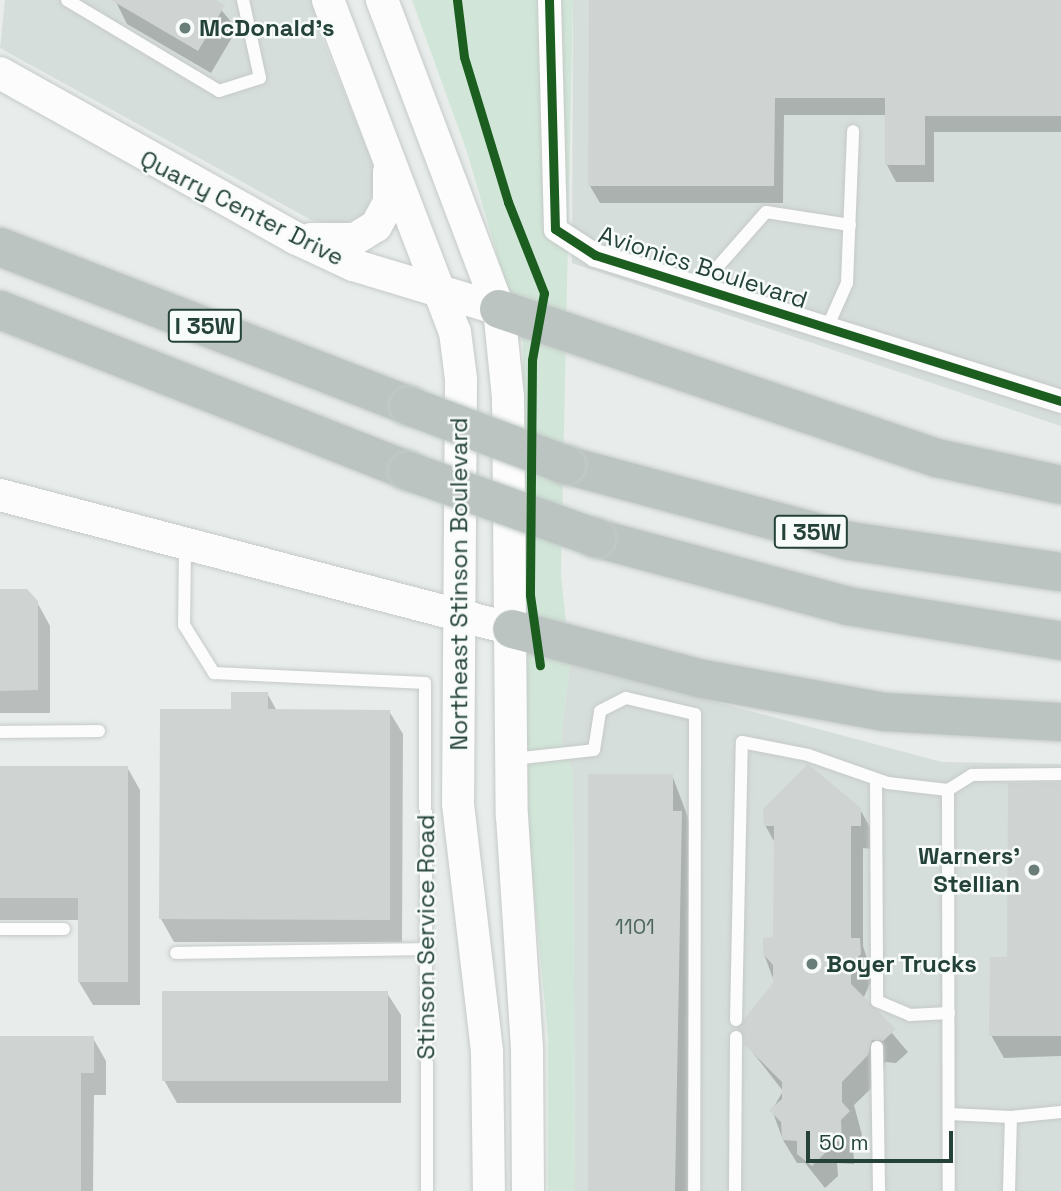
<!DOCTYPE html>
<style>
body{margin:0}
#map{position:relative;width:1061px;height:1191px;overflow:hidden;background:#e8edeb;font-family:"Space Grotesk",sans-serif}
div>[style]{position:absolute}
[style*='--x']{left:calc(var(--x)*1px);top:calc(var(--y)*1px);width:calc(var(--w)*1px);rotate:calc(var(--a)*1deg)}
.built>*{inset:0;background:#d6dedb}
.green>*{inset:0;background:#d1e6d8}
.shadow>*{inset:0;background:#0003}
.building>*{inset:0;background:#cfd4d2;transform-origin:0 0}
.roads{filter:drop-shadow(0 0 2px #c5cac8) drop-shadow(0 0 2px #c5cac8)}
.lane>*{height:12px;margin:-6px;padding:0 6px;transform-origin:6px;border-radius:6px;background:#fcfcfc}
.street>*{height:23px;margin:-11.5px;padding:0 11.5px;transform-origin:11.5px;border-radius:11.5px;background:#fcfcfc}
.secondary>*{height:32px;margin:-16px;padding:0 16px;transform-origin:16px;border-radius:16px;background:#fcfcfc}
.highway>*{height:38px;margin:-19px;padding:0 19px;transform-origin:19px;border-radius:19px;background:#bcc4c2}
.bridges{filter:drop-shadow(0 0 2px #c3ccc9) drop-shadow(0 0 2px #c3ccc9)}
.highway-bridge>*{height:38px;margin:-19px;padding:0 19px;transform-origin:19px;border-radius:19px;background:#bcc4c2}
.cycleway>*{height:9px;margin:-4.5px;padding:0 4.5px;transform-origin:4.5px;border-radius:4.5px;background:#1b5e20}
.dots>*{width:19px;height:19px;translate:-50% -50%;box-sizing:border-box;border:4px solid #f7fbf9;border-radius:50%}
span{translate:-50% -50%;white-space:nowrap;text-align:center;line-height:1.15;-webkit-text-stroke:5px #f7fbf9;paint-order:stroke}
.number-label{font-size:21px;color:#506761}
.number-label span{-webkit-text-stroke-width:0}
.shield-label span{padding:2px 5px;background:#f7fbf9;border:2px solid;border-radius:5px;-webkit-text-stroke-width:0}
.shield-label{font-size:23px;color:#24423a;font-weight:700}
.poi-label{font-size:24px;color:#24423a;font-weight:700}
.left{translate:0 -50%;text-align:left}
.right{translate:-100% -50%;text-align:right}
.street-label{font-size:24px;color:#24423a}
.scale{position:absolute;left:806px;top:1131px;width:147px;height:32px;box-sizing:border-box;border:4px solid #24423a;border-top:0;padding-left:9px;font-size:21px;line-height:24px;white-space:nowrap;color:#24423a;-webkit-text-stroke:5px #f7fbf9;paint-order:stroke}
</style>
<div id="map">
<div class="built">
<i style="clip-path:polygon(5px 0,313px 0,318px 28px,378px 176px,366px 214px,341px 225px,311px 220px,0 48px)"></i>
<i style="clip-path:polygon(573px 0,1061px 0,1061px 426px,572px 263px)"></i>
<i style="clip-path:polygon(570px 663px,942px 762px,1061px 764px,1061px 1191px,575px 1191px,573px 775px,561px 738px)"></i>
</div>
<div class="green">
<i style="clip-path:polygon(412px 0,573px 0,561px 574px,570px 663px,561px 738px,573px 775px,575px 1191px,548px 1191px,548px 1037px,526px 807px,523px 343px,467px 152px)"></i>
</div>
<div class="shadow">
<i style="clip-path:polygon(115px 0,213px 0,237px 29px,211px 73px,127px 24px)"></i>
<i style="clip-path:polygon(591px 0,1061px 0,1061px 132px,934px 132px,934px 182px,896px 182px,887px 165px,886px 115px,784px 115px,783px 203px,600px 203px,590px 186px)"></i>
<i style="clip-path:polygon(0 590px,37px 602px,50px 626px,50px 713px,0 713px)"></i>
<i style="clip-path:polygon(267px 693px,277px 711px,389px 711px,403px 734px,402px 942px,174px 942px,161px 919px,233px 711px)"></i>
<i style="clip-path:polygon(0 767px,127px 767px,140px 790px,140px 1005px,93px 1005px,79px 982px,79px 920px,0 920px)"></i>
<i style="clip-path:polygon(672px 775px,695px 836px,689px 1191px,590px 1191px)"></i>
<i style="clip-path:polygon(1061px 785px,1061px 1056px,1004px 1058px,991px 1035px)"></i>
<i style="clip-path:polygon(860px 809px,873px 833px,873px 849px,863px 848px,863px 946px,873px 977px,863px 999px,908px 1052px,896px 1063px,885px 1062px,881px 1079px,854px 1105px,862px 1135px,853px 1143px,854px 1164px,837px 1163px,838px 1176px,825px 1188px,805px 1163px,797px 1163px,783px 1140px,772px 1110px,783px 1091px,746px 1044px,775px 984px,764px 954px,775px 939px,775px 843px,765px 825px)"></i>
<i style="clip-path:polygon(387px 993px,401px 1015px,401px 1103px,177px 1103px,164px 1080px)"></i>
<i style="clip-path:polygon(0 1038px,93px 1038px,106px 1061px,106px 1095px,94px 1095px,93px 1191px,0 1191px)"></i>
</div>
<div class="building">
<i style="clip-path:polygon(111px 0,216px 0,225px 5px,198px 51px)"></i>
<i style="clip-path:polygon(589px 0,1061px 0,1061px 116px,925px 116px,925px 165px,885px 165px,885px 98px,775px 98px,774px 186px,588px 186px)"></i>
<i style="clip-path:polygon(0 589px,27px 589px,38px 601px,38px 690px,0 691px)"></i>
<i style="clip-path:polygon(231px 692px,268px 692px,268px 709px,390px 710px,390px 920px,159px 919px,160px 709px,231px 709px)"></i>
<i style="clip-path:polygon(808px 764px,861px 808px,861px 826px,851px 826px,851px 938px,860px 938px,861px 954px,851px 963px,851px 984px,896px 1029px,883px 1041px,872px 1040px,868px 1055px,842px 1082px,842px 1102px,850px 1111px,841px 1120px,842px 1142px,825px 1141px,825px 1153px,812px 1166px,797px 1154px,797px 1141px,782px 1140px,781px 1122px,769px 1110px,782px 1099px,782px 1082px,745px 1045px,737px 1028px,773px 983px,773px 965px,763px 954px,763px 938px,773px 937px,774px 826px,764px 826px,763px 809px)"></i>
<i style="clip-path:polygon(0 766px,128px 766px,128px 982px,78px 982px,78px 898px,0 898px)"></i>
<i style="clip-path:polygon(588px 774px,673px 774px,673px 811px,682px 811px,675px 1191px,588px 1191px)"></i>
<i style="clip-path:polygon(1008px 783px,1061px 783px,1061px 1036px,989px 1036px,990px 957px,1007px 957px)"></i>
<i style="left:162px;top:991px;width:226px;height:90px"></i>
<i style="clip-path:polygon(0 1036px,94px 1036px,94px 1073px,81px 1073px,81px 1191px,0 1191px)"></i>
</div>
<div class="roads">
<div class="lane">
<i style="--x:67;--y:0;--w:177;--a:30.9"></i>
<i style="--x:219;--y:91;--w:43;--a:-17.6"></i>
<i style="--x:260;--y:78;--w:80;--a:-102.3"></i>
<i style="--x:699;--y:288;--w:101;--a:-48.6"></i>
<i style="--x:766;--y:212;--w:85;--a:8.8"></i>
<i style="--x:827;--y:328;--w:49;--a:-66"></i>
<i style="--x:847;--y:283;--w:152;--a:-87.7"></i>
<i style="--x:185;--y:547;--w:78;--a:90.7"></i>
<i style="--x:184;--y:625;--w:57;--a:58"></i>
<i style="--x:214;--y:673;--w:211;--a:2.7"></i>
<i style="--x:425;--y:683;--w:508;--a:89.77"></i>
<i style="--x:0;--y:732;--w:99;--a:-0.6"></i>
<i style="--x:513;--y:759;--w:81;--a:-6.3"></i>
<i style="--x:594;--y:750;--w:39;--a:-81"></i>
<i style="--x:600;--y:711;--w:29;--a:-27"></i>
<i style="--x:626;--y:698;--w:71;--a:13.1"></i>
<i style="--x:695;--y:714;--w:477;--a:90.1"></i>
<i style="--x:876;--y:779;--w:222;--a:89.7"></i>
<i style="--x:877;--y:1001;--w:36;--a:23"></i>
<i style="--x:910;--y:1015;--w:39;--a:-3"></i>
<i style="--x:948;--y:790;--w:28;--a:-32"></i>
<i style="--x:972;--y:775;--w:89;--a:-0.6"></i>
<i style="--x:0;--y:929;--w:64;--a:0"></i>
<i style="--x:176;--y:953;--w:249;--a:-0.9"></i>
<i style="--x:736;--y:1020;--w:278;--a:-88.8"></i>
<i style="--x:742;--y:742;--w:67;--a:11.1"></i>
<i style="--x:808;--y:755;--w:85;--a:19.3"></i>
<i style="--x:888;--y:783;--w:60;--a:6.7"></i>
<i style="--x:948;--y:790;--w:401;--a:89.9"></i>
<i style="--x:877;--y:1047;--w:144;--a:89.2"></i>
<i style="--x:949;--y:1114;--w:62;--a:2.8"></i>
<i style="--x:735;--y:1191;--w:154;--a:-89.6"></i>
<i style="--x:1009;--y:1191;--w:74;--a:-88.5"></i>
<i style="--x:1011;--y:1117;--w:50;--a:-5.7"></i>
</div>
<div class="street">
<i style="--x:549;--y:0;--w:229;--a:88.5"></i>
<i style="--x:555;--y:229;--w:48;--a:33"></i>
<i style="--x:595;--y:255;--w:488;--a:17.4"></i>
</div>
<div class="secondary">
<i style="--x:328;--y:0;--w:355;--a:69.1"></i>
<i style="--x:455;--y:332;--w:47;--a:82.7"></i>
<i style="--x:461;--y:379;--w:425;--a:90.4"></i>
<i style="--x:458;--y:804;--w:250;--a:83.3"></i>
<i style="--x:487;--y:1052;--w:139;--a:89.2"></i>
<i style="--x:382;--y:0;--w:330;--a:69.3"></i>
<i style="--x:499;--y:309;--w:88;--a:84.2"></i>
<i style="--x:508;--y:397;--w:419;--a:89.5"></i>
<i style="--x:512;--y:816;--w:234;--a:86.3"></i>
<i style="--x:527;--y:1050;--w:141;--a:89.6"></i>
<i style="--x:0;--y:73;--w:338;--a:29.2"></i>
<i style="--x:295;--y:238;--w:64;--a:25"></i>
<i style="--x:353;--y:265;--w:152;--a:16.8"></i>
<i style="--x:311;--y:239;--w:44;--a:0"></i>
<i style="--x:355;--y:239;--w:25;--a:-32"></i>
<i style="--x:376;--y:226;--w:26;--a:-61"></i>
<i style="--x:389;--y:203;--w:31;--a:-90"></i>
<i style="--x:0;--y:495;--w:529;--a:14.67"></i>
</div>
<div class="highway">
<i style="--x:0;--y:247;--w:439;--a:21.2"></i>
<i style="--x:499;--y:309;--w:463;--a:18.8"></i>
<i style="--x:937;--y:458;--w:127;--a:12.3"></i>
<i style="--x:0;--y:310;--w:439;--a:21.5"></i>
<i style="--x:566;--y:465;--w:294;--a:15"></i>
<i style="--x:850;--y:541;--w:213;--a:8.4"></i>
<i style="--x:596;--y:538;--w:261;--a:15.1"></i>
<i style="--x:848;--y:606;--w:216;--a:9.3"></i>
<i style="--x:512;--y:629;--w:197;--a:14.7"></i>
<i style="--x:703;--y:679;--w:185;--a:10.3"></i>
<i style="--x:885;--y:712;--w:176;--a:3.3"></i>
</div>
</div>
<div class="bridges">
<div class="highway-bridge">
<i style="--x:409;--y:406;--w:168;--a:20.6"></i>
<i style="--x:408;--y:471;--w:200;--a:19.6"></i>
</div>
</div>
<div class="cycleway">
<i style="--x:457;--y:0;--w:57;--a:83"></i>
<i style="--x:464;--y:57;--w:152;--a:73.1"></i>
<i style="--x:508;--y:202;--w:98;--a:68.4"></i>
<i style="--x:544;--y:293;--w:68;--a:100.2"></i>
<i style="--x:532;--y:360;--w:235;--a:90.5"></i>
<i style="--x:530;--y:595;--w:71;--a:81.9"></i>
<i style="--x:549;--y:0;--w:229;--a:88.5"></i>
<i style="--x:555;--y:229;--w:48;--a:33"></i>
<i style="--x:595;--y:255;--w:488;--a:17.4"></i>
</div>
<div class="dots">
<i style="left:185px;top:28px;background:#697e78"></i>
<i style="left:1034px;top:870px;background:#697e78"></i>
<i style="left:812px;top:964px;background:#697e78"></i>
</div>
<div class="number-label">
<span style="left:635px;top:927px">1101</span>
</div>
<div class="shield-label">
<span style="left:205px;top:326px">I 35W</span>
<span style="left:811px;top:532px">I 35W</span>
</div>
<div class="poi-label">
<span class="left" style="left:199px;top:28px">McDonald's</span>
<span class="right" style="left:1020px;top:870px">Warners'<br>Stellian</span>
<span class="left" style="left:826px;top:964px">Boyer Trucks</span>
</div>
<div class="street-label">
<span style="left:242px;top:208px;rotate:27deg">Quarry Center Drive</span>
<span style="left:703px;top:267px;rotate:18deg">Avionics Boulevard</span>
<span style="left:459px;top:584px;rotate:-90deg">Northeast Stinson Boulevard</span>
<span style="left:426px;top:937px;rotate:-90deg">Stinson Service Road</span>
</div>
<div class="scale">50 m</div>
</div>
